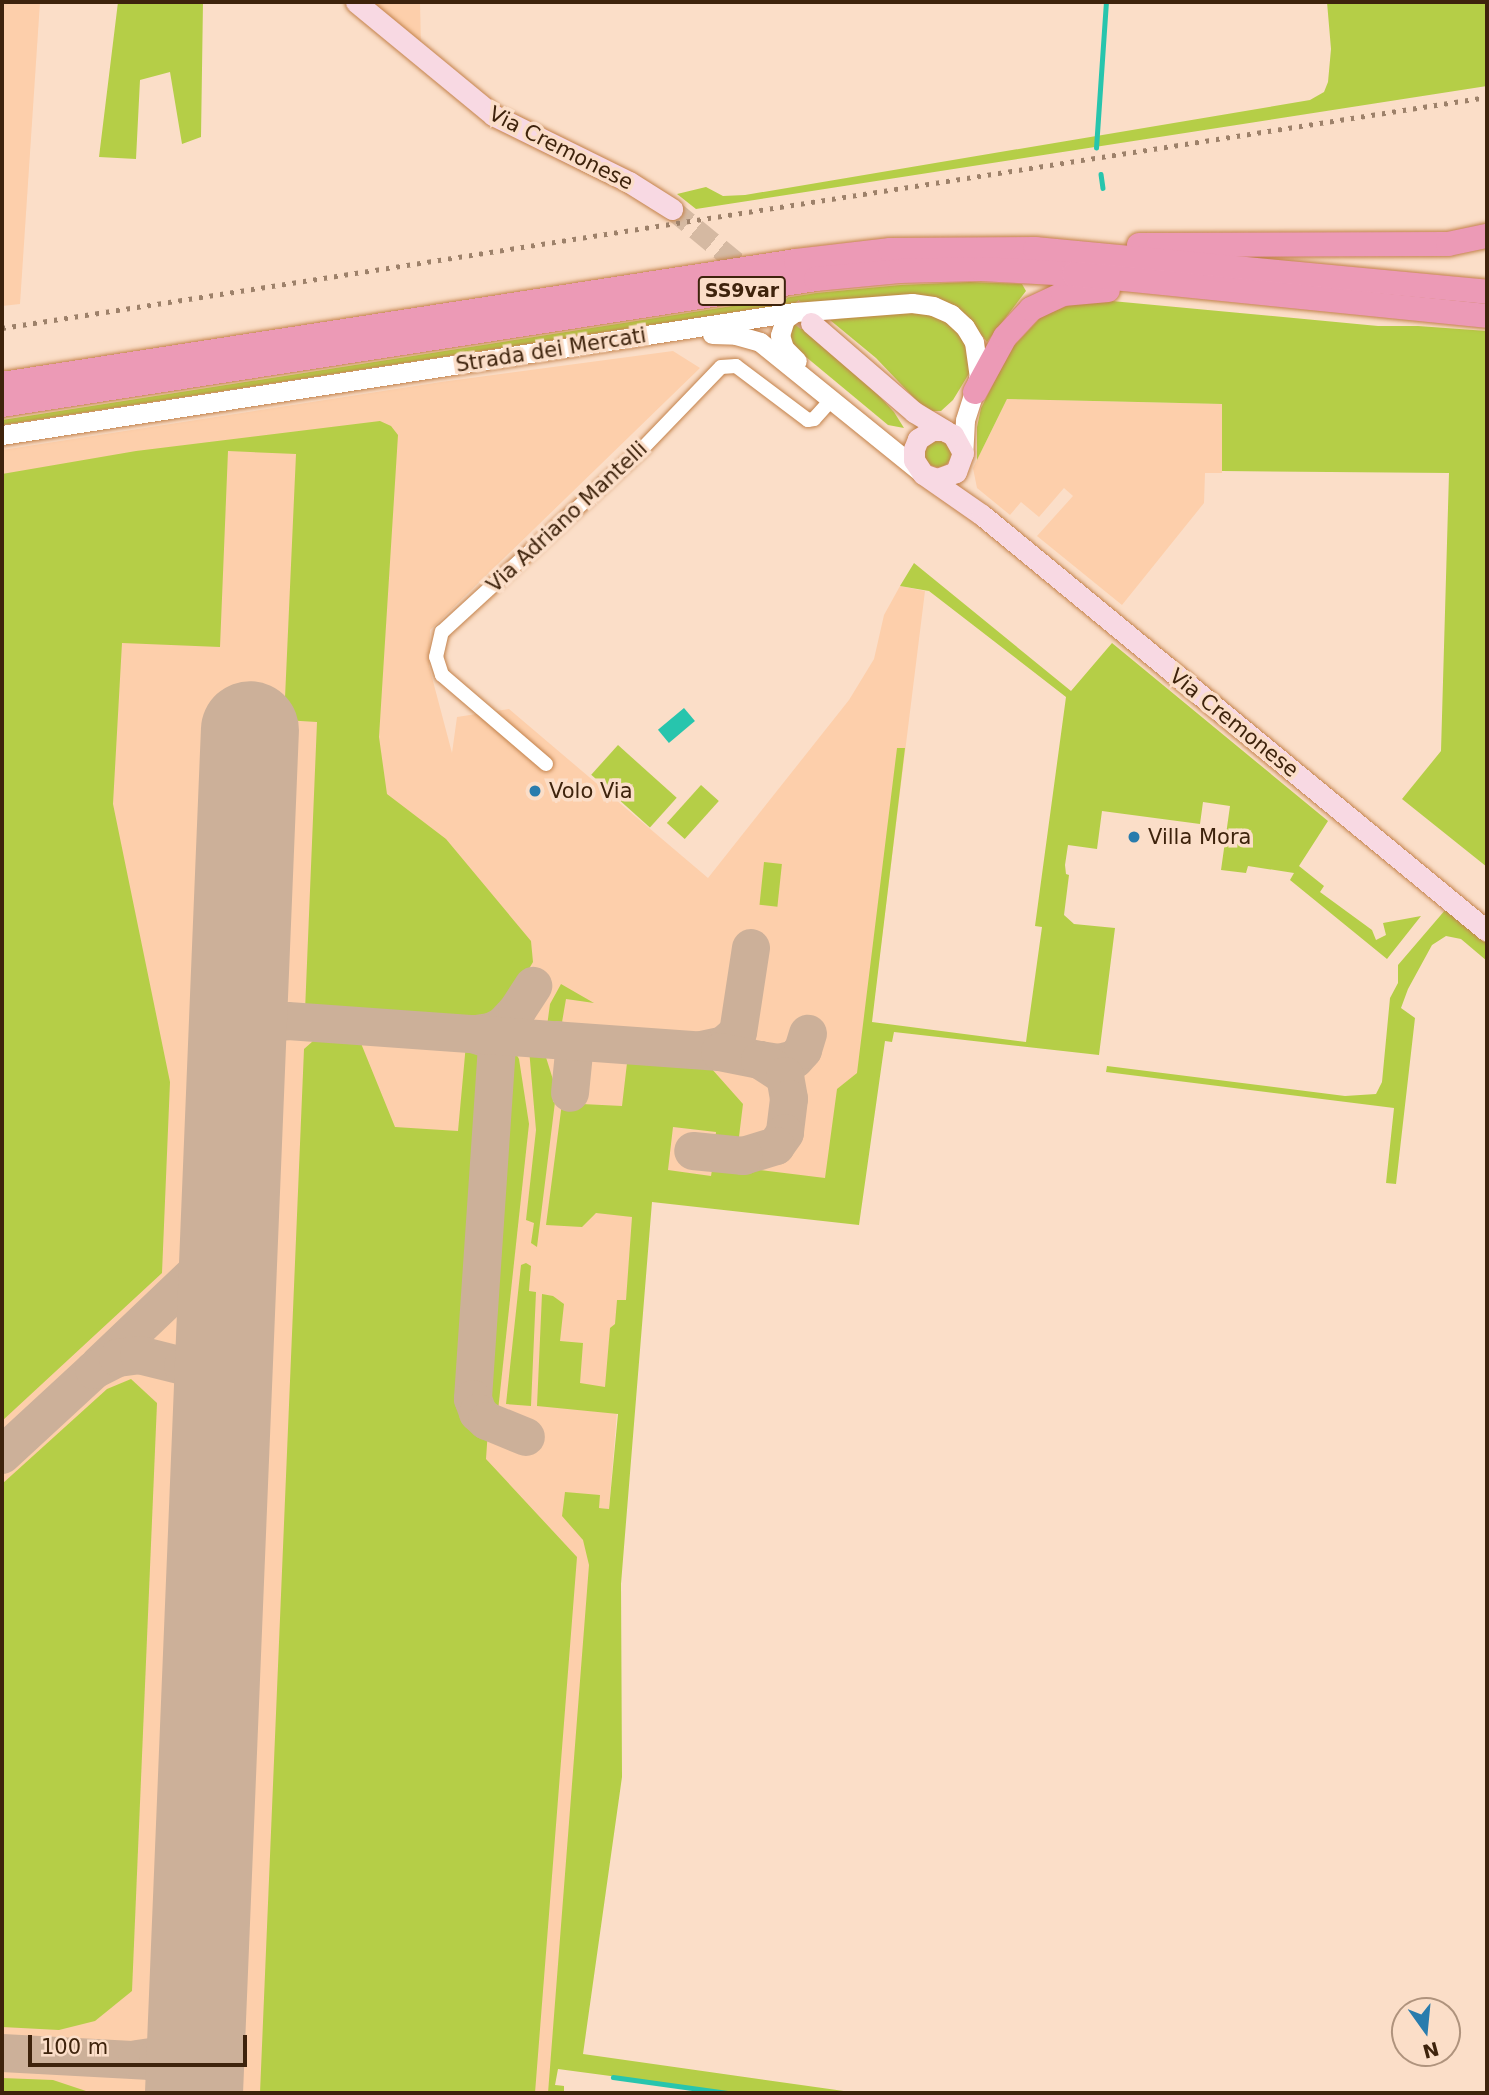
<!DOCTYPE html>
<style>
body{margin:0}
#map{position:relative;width:1489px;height:2095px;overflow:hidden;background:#fbdec8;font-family:"DejaVu Sans",sans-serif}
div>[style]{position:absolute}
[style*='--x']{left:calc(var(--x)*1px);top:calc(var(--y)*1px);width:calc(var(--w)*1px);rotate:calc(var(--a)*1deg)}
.built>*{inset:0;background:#fdcfab}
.green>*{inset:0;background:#b5ce47;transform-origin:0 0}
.round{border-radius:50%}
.water>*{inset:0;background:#27c5ad;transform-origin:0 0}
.stream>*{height:4.5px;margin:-2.25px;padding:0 2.25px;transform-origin:2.25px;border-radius:2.25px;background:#27c5ad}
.taxiway>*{height:38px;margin:-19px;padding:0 19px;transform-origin:19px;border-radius:19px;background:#ccb099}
.runway>*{height:98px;margin:-49px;padding:0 49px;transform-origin:49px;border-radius:49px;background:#ccb099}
.secondary-tunnel>*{height:21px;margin-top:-10.5px;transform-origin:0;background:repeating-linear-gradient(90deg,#d5b9a2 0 21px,transparent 0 31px)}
.roads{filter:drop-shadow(0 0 2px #c3824b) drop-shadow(0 0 2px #c3824b)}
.minor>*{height:14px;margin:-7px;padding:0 7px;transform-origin:7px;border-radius:7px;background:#fff}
.tertiary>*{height:19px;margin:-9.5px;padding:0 9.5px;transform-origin:9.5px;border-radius:9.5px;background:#fff}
.secondary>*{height:21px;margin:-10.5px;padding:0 10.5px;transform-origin:10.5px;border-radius:10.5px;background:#f8d9e3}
.trunk>*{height:24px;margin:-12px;padding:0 12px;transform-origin:12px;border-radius:12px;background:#ec9ab6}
.rail>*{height:4.5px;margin-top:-2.25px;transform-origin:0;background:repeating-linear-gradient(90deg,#9d816a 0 3.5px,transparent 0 10.5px)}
.dots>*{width:19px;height:19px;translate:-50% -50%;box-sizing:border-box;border:4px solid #fbdec8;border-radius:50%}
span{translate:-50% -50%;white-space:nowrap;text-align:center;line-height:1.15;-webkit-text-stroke:7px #fbdec8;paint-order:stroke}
.shield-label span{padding:2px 5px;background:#fbdec8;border:2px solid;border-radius:5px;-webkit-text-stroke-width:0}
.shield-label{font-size:19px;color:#3e230c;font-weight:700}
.street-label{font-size:21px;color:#3e230c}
.poi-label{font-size:21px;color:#3e230c}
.left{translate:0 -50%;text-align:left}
.frame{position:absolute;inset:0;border:4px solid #3e230c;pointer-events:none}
.north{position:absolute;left:1391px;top:1997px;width:70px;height:70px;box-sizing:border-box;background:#fbdec8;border:2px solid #af937d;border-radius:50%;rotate:165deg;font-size:19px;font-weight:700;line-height:28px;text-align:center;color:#3e230c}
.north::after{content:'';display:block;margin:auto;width:24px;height:32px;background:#297cad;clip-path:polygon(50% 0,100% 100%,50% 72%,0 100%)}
.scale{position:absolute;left:28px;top:2035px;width:219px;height:32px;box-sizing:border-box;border:4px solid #3e230c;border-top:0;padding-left:9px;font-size:21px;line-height:24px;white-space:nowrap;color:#3e230c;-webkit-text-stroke:5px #fbdec8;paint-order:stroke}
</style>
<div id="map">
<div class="built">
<i style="clip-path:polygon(2px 2px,40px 2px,20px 304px,2px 306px)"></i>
<i style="clip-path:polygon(370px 2px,420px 2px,421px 46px)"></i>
<i style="clip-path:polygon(673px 351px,700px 368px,430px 630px,429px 666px,452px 753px,457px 717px,509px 709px,708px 878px,849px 700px,874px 659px,884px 615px,900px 586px,925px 591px,847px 1219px,635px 1195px,609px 1509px,599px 1508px,555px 2085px,564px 2086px,564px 2093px,2px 2093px,2px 450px,441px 382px)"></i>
<i style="clip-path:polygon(1007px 399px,1222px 404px,1222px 473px,1205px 473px,1204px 503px,1122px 605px,1037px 536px,1073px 496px,1064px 488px,1039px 517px,1021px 502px,1010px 515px,977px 488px,973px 468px)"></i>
</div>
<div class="green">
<i style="clip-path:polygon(118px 2px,203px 2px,201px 137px,182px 144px,170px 72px,140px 80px,136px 159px,99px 157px)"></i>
<i style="clip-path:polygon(1327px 2px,1487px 2px,1487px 86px,696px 209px,677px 194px,706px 187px,723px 196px,745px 195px,1310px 100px,1324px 92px,1328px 82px,1331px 49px)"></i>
<i style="clip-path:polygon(970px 282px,1022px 284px,1026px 291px,987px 342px,965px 314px,760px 308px,2px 425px,2px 420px,816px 293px,900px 285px)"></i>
<i style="clip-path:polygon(1101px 300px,1378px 326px,1418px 326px,1487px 331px,1487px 867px,1402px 799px,1441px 751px,1449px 473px,1222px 471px,1222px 404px,1138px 402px,1007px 399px,977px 460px,977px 427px,981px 408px,1011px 349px,1042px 316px,1072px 304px)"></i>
<i style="clip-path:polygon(903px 311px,936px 313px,963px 334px,970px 372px,953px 400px,941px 411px,932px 411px,917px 401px,876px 358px,830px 320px,839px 319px,838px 315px)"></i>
<i style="clip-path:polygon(794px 322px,869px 385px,894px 412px,904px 428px,888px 425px,794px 347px,788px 336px)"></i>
<i style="clip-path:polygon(380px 421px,391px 426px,398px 435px,379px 737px,387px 794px,446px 839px,531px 941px,533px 962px,507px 1006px,494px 1019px,485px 1023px,305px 1011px,317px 722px,284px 720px,296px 454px,228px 451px,220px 647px,122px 643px,113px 804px,170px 1082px,162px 1273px,2px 1421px,2px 474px,136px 451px)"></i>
<i class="round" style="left:925px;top:441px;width:26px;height:26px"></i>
<i style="clip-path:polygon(914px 563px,1071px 691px,1112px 643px,1328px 821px,1299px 866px,1324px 886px,1320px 892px,1372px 930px,1376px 940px,1386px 935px,1383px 923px,1421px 916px,1387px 959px,1290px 880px,1294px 873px,1248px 866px,1246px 873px,1221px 870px,1230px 806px,1203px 802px,1200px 824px,1102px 811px,1097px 849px,1068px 845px,1065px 865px,1066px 874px,1069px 875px,1064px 915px,1074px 924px,1115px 928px,1099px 1055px,894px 1032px,892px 1042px,885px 1041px,859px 1225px,652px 1202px,621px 1584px,622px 1777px,583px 2054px,858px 2093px,738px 2093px,558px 2069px,555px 2085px,564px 2086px,564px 2093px,548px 2093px,589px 1565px,583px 1540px,562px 1516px,565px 1492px,600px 1495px,599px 1508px,609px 1509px,618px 1414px,537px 1406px,542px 1294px,553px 1296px,564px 1304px,560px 1341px,583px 1343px,580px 1383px,605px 1387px,610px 1328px,615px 1324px,617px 1300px,626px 1300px,632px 1217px,596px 1213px,582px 1227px,546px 1225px,562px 1103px,622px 1106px,627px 1063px,711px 1068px,743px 1104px,738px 1145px,715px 1142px,716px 1132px,673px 1127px,668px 1170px,711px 1176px,713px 1164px,825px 1178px,837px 1089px,857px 1073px,897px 748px,905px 748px,872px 1022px,1026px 1042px,1042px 927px,1035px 926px,1066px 697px,929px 591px,900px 586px)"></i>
<i style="left:618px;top:745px;width:79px;height:40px;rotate:42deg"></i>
<i style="left:701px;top:785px;width:24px;height:51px;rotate:42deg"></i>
<i style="left:764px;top:862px;width:18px;height:43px;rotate:6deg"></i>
<i style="clip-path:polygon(1446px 909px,1487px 942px,1487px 961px,1461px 939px,1446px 936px,1432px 945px,1408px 989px,1401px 1008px,1415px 1018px,1396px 1184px,1386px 1183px,1394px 1108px,1106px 1072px,1107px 1066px,1345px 1096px,1376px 1094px,1382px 1082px,1390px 998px,1398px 983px,1398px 965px)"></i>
<i style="clip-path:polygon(561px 984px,594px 1003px,566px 999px,561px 1028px,547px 1026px,550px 1004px)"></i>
<i style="clip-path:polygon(321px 1034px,358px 1036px,395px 1127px,458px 1131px,466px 1044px,485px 1046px,491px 1058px,468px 1399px,470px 1422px,488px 1430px,486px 1459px,577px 1557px,535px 2093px,260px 2093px,304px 1049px)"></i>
<i style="clip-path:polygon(502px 1047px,515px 1052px,519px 1059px,529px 1124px,497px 1420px,485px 1409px,479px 1393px)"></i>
<i style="clip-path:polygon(529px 1049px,544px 1051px,555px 1086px,553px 1102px,555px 1102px,537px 1247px,531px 1243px,534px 1223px,526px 1220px,536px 1130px)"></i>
<i style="clip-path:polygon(526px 1263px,531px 1266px,529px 1291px,536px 1292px,531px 1406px,506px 1404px,521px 1265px)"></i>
<i style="clip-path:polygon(131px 1379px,157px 1403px,132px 1991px,95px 2021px,59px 2030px,2px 2027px,2px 1484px,107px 1389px)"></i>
<i style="clip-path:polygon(2px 2078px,53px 2080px,92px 2093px,2px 2093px)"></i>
</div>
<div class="water">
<i style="left:684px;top:708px;width:17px;height:34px;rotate:50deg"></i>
</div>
<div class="stream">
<i style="--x:1096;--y:148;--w:146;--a:-86.1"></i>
<i style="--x:1101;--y:174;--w:14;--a:82"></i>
<i style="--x:613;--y:2077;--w:117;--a:7.9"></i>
</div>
<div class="taxiway">
<i style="--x:473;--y:1034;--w:19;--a:18"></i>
<i style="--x:491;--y:1040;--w:8;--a:45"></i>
<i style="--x:497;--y:1046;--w:354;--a:93.9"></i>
<i style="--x:473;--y:1399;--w:15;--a:70"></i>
<i style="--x:478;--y:1413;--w:12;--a:42"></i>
<i style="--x:487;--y:1421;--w:42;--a:22.3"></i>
<i style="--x:476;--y:1034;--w:15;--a:-8"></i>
<i style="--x:491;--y:1032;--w:13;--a:-27"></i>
<i style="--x:503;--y:1026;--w:21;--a:-47"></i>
<i style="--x:517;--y:1011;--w:30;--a:-57"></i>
<i style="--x:558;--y:1040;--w:9;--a:18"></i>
<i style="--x:567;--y:1043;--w:12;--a:55"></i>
<i style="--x:574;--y:1053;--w:40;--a:95.7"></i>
<i style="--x:701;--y:1050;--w:24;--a:-12"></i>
<i style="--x:724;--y:1045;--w:18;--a:-41"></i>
<i style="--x:738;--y:1033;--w:86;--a:-81.3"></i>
<i style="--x:760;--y:1060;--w:19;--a:9"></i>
<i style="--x:779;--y:1063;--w:16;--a:-14"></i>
<i style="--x:795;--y:1059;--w:12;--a:-48"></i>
<i style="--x:803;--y:1050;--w:17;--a:-73"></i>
<i style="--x:236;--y:1063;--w:21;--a:-73"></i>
<i style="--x:242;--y:1043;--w:16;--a:-50"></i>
<i style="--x:252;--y:1031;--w:15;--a:-28"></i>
<i style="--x:265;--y:1024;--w:23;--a:-7"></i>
<i style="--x:288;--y:1021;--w:433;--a:4.1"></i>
<i style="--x:720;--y:1052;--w:41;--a:11.3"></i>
<i style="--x:760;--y:1060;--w:30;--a:33"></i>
<i style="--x:785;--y:1076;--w:23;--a:80"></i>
<i style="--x:789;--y:1099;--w:34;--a:97"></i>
<i style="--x:785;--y:1133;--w:16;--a:125"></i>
<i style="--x:776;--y:1146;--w:34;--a:163"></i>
<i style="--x:744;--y:1156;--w:51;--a:-174.4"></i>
<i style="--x:99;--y:1365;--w:141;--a:-43.6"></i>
<i style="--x:201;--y:1268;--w:43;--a:-64"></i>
<i style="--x:220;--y:1229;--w:69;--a:-80"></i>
<i style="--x:2;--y:1455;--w:125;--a:-42.7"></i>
<i style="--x:94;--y:1370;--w:27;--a:-27"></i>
<i style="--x:118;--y:1358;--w:21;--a:-8"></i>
<i style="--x:139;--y:1355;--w:45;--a:14"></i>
<i style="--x:183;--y:1366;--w:17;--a:36"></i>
<i style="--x:197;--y:1376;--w:30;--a:50"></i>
<i style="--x:216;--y:1399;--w:36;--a:82"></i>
<i style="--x:2;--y:2053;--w:149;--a:3.1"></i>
<i style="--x:151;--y:2061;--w:25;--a:29"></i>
<i style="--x:173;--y:2073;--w:24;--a:55"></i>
<i style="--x:137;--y:2059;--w:21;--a:-8"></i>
<i style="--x:158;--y:2056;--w:22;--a:-30"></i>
<i style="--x:177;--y:2045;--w:22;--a:-54"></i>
<i style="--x:190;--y:2027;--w:26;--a:-72"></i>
</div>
<div class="runway">
<i style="--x:194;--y:2093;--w:1364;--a:-87.65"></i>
</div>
<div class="secondary-tunnel">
<i style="--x:672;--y:209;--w:176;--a:39.5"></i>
</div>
<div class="roads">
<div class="minor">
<i style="--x:546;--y:764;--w:137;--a:-139.4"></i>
<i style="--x:442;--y:675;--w:19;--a:-108"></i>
<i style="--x:436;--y:657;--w:26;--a:-77"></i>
<i style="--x:442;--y:632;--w:273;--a:-42.5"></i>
<i style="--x:643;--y:448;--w:112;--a:-46.1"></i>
<i style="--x:721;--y:367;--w:15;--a:-4"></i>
<i style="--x:736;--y:366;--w:90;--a:36.9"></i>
<i style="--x:808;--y:420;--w:6;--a:-9"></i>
<i style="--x:814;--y:419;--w:25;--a:-48"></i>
</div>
<div class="tertiary">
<i style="--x:795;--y:312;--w:12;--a:145"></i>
<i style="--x:785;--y:319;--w:17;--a:107"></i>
<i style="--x:780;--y:335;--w:14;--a:73"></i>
<i style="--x:784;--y:348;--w:18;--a:45"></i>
<i style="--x:712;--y:334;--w:24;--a:2"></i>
<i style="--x:736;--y:335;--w:25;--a:16"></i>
<i style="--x:760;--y:342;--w:210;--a:39"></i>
<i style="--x:2;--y:435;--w:802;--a:-8.82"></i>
<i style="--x:795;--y:312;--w:117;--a:-4.4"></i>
<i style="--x:912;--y:303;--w:21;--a:8"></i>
<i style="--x:933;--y:306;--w:20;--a:24"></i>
<i style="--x:951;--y:314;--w:19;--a:43"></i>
<i style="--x:965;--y:327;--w:17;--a:59"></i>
<i style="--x:974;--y:342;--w:34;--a:82"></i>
<i style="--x:979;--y:376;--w:46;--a:107.7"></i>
<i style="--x:965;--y:420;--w:33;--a:93"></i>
</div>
<div class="secondary">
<i style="--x:356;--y:2;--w:178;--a:39.5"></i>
<i style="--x:493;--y:115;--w:152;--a:26.2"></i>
<i style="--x:629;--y:182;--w:51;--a:32.1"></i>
<i style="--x:811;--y:323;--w:136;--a:40.8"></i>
<i style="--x:914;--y:412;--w:37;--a:31"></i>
<i style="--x:923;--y:474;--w:15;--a:20"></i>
<i style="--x:937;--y:479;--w:20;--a:-20"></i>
<i style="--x:956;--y:472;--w:20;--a:-70"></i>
<i style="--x:963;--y:453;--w:21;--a:-119"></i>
<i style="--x:953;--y:435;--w:11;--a:-153"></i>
<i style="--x:943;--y:430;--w:11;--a:180"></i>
<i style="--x:932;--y:430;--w:17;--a:147"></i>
<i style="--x:918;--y:439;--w:11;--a:112"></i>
<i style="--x:914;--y:449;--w:11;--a:90"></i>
<i style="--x:914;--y:460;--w:17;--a:57"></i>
<i style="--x:923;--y:474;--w:72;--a:34.8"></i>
<i style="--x:982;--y:515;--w:654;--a:39.48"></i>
</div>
<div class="trunk">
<i style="--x:1139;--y:245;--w:309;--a:-0.2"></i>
<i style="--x:1448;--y:244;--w:40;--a:-12"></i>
<i style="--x:2;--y:384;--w:803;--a:-8.81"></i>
<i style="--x:796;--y:261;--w:95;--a:-6.7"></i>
<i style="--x:890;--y:250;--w:145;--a:-0.4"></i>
<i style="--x:1035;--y:249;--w:454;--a:5.4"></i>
<i style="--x:975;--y:392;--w:63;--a:-61.4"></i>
<i style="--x:1005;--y:337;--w:38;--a:-47"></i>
<i style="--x:1031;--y:309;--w:35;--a:-25"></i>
<i style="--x:1063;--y:294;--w:45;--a:-5.1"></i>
<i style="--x:2;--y:405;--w:824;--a:-8.8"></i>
<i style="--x:816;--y:279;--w:84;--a:-5.4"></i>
<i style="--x:900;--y:271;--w:81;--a:-1.4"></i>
<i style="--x:981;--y:269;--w:93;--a:3.1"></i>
<i style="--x:1074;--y:274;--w:415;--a:5.8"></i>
</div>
</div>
<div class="rail">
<i style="--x:2;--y:328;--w:1503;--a:-8.84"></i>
</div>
<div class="dots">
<i style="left:535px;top:791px;background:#297cad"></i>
<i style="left:1134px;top:837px;background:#297cad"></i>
</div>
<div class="shield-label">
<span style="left:742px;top:291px">SS9var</span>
</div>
<div class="street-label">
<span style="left:561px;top:148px;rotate:27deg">Via Cremonese</span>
<span style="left:551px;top:350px;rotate:-9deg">Strada dei Mercati</span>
<span style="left:567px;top:517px;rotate:-43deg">Via Adriano Mantelli</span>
<span style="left:1234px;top:723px;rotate:39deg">Via Cremonese</span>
</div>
<div class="poi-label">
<span class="left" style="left:549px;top:791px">Volo Via</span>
<span class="left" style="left:1148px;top:837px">Villa Mora</span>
</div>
<div class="frame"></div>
<div class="north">N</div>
<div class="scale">100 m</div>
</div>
